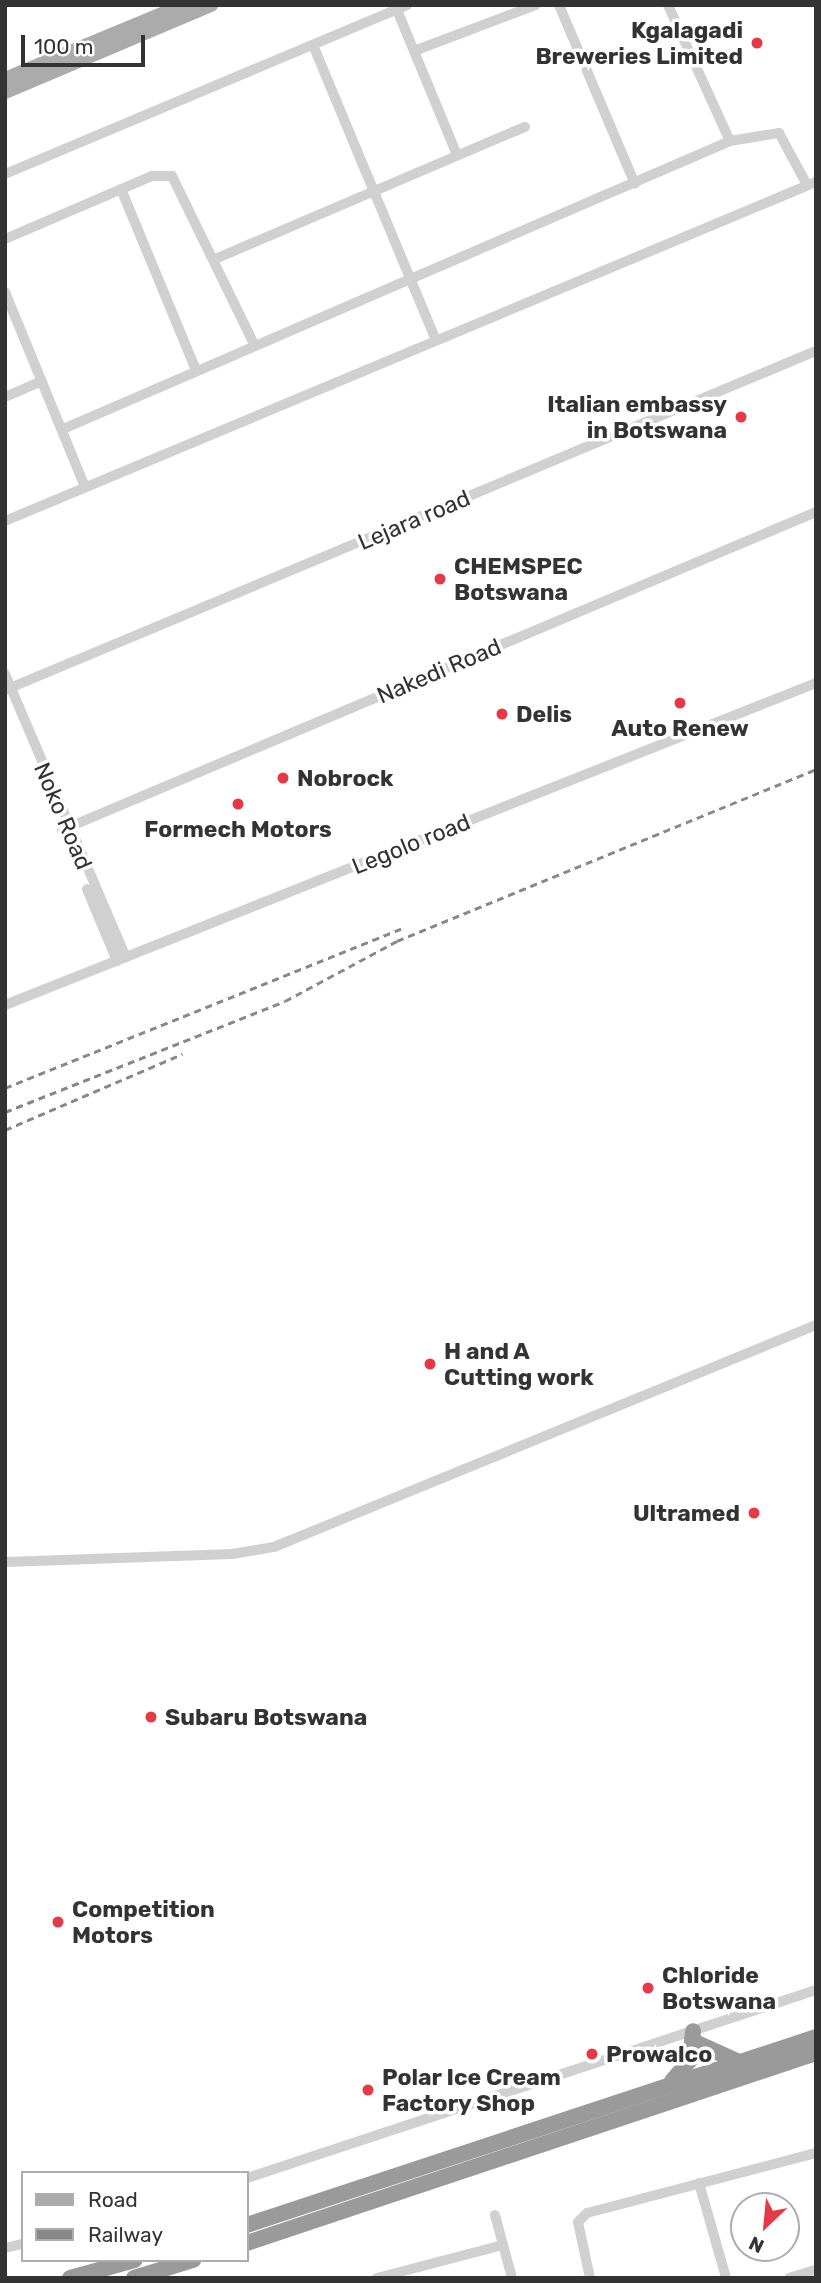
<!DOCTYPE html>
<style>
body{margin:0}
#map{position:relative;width:821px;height:2283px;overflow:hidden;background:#fff;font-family:Rubik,sans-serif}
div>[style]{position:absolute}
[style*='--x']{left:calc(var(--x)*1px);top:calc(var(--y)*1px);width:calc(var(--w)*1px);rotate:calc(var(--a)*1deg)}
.minor>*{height:10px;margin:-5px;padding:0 5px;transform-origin:5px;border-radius:5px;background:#d0d0d0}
.major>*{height:14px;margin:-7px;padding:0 7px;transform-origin:7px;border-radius:7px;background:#ababab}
.highway>*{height:16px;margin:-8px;padding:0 8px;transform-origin:8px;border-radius:8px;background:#9a9a9a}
.rail>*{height:2.5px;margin-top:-1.25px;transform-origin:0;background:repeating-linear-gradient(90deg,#888 0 7px,transparent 0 12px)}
.dots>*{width:19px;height:19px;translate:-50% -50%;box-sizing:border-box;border:4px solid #fff;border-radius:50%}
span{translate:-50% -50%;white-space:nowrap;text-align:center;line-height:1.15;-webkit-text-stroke:7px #fff;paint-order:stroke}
.poi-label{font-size:23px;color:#333;font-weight:700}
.right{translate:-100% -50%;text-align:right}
.left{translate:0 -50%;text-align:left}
.street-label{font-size:23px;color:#333}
.frame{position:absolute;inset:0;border:7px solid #333;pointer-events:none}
.legend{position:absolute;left:21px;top:2171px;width:228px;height:91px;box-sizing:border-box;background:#fff;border:2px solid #adadad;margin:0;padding:9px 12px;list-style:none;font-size:21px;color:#333}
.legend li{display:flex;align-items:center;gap:14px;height:35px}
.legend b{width:35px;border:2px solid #adadad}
.north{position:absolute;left:730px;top:2192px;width:70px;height:70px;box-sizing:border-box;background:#fff;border:2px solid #adadad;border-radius:50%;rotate:206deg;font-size:19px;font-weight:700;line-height:28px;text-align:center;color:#333}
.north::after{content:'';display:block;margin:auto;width:24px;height:32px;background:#e63946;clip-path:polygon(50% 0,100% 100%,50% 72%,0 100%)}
.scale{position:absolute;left:21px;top:35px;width:124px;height:32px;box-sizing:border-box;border:4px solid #333;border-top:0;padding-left:9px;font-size:21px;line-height:24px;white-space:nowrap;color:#333;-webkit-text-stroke:5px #fff;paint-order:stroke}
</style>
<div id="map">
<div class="minor">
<i style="--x:559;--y:5;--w:194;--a:67"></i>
<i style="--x:668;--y:5;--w:149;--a:65.5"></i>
<i style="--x:397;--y:10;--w:157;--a:67.5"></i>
<i style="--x:313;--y:45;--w:320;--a:67.4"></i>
<i style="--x:414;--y:51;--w:130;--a:-20.7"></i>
<i style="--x:5;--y:174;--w:436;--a:-22.8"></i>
<i style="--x:121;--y:189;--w:196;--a:67.5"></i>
<i style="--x:5;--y:239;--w:160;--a:-23.2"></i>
<i style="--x:152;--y:176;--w:20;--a:0"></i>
<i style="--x:172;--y:176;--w:187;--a:64"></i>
<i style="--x:215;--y:259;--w:337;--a:-23.1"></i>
<i style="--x:5;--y:292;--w:211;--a:67.7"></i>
<i style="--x:5;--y:397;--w:40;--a:-23.4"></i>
<i style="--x:63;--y:429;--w:727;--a:-23.35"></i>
<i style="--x:730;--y:141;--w:50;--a:-9.3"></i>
<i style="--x:779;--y:133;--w:59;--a:61.7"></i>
<i style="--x:5;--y:521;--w:879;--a:-22.69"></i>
<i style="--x:5;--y:674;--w:308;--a:66.9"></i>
<i style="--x:5;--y:690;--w:879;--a:-22.69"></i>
<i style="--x:62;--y:830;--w:818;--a:-22.87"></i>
<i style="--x:87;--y:889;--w:78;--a:67.4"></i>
<i style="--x:5;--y:1005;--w:873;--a:-21.66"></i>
<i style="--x:5;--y:1562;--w:227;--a:-2"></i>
<i style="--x:232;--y:1554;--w:43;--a:-9.5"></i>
<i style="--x:274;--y:1547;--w:586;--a:-22.27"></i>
<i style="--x:247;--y:2178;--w:599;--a:-18.28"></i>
<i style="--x:699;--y:2183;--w:99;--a:74.1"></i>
<i style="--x:495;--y:2215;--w:65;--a:74.9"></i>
<i style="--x:5;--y:2248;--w:18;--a:-13"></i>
<i style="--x:377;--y:2278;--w:130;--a:-14.7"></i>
<i style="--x:590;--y:2278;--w:57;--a:-102.1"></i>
<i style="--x:578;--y:2222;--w:13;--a:-45"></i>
<i style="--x:587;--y:2213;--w:237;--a:-14.7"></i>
<i style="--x:789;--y:2278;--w:28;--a:-17"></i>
</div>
<div class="major">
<i style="--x:5;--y:79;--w:194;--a:-22.5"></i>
<i style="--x:5;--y:92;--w:224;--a:-22.9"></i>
</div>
<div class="highway">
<i style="--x:695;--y:2042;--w:46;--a:24.3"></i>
<i style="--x:672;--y:2081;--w:28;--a:-49"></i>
<i style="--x:690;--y:2060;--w:29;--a:-84"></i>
<i style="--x:247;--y:2225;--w:599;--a:-18.28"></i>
<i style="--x:247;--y:2243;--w:600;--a:-18.47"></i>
<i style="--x:70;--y:2278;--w:67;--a:-15.5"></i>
<i style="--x:134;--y:2278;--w:62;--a:-17"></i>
</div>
<div class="rail">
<i style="--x:5;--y:1088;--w:427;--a:-21.9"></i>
<i style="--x:5;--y:1112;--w:301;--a:-21.6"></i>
<i style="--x:285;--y:1001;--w:127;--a:-28.2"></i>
<i style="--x:397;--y:941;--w:453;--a:-22.3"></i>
<i style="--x:5;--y:1130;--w:193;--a:-23.2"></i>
</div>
<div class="dots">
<i style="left:757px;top:43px;background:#e63946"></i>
<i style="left:741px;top:417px;background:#e63946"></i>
<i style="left:440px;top:579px;background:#e63946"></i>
<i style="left:680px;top:703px;background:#e63946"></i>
<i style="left:502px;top:714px;background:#e63946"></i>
<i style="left:283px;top:778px;background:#e63946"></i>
<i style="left:238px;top:804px;background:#e63946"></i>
<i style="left:430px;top:1364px;background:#e63946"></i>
<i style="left:754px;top:1513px;background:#e63946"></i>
<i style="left:151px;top:1717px;background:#e63946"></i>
<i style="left:58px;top:1922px;background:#e63946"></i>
<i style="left:648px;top:1988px;background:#e63946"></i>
<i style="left:592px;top:2054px;background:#e63946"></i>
<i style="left:368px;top:2090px;background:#e63946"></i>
</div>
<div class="poi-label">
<span class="right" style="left:743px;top:43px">Kgalagadi<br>Breweries Limited</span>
<span class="right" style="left:727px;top:417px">Italian embassy<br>in Botswana</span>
<span class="left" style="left:454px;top:579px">CHEMSPEC<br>Botswana</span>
<span class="left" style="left:516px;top:714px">Delis</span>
<span style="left:680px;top:728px">Auto Renew</span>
<span class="left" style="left:297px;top:778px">Nobrock</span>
<span style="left:238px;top:829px">Formech Motors</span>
<span class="left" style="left:444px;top:1364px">H and A<br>Cutting work</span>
<span class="right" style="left:740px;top:1513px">Ultramed</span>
<span class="left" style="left:165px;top:1717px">Subaru Botswana</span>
<span class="left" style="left:72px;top:1922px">Competition<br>Motors</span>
<span class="left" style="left:662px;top:1988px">Chloride<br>Botswana</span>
<span class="left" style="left:606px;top:2054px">Prowalco</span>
<span class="left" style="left:382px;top:2090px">Polar Ice Cream<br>Factory Shop</span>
</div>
<div class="street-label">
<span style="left:414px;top:520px;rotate:-23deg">Lejara road</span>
<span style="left:439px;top:671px;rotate:-23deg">Nakedi Road</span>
<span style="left:63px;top:816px;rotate:67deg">Noko Road</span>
<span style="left:411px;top:844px;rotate:-22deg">Legolo road</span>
</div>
<div class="frame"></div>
<ul class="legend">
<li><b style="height:9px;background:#ababab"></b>Road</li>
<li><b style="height:9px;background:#888"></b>Railway</li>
</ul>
<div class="north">N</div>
<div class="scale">100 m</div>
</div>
